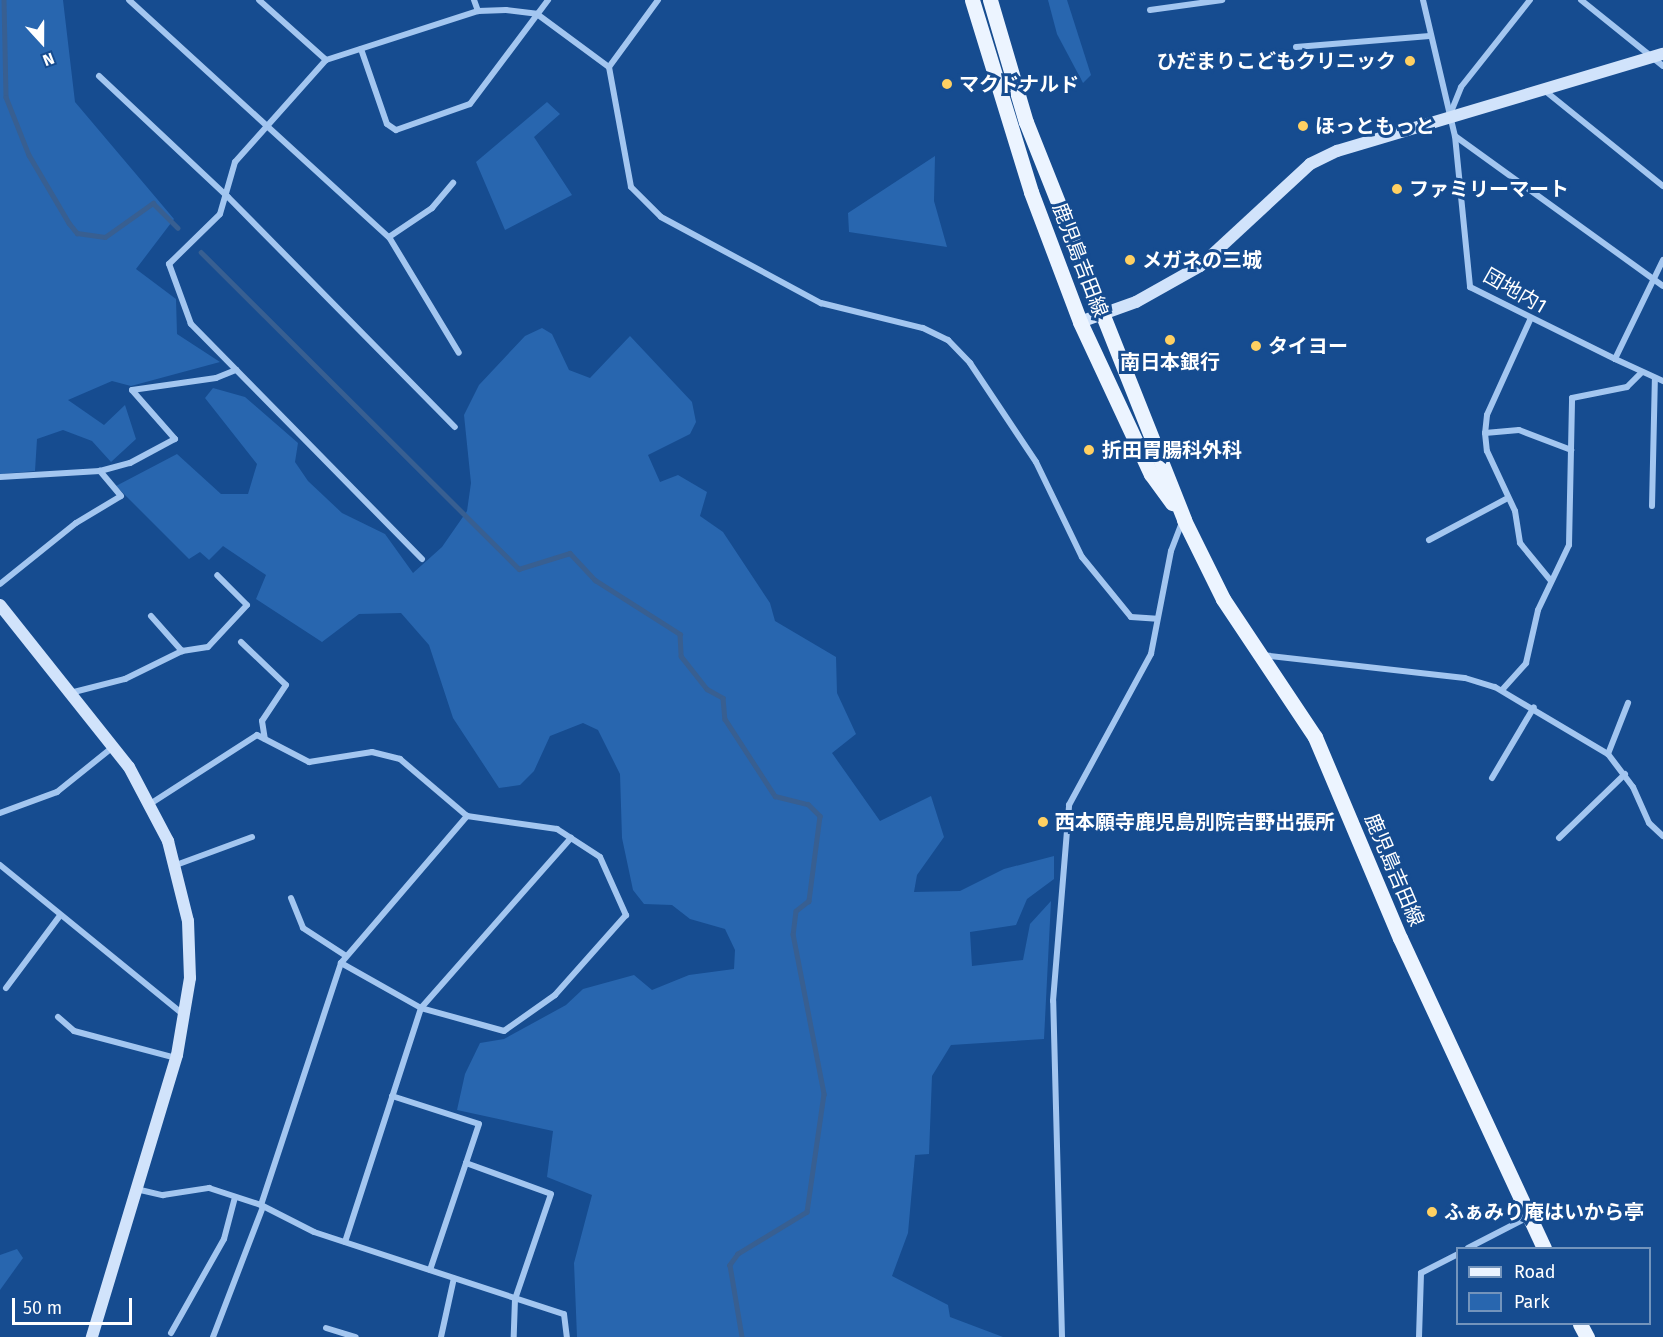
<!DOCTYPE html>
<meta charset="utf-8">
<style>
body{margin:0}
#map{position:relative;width:1663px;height:1337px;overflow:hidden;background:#164c90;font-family:"Fira Sans","Noto Sans JP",sans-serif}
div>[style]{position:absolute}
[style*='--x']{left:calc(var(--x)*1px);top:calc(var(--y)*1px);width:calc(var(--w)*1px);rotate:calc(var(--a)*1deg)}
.green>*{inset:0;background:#2866af}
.stream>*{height:4.5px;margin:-2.25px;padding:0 2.25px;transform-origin:2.25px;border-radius:2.25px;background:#385f91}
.street>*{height:6px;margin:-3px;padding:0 3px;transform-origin:3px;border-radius:3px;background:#a3c6f0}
.secondary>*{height:12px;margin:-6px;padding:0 6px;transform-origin:6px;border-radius:6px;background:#d1e3fb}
.primary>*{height:15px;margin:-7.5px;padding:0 7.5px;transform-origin:7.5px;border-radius:7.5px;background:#ecf4ff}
.dots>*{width:16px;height:16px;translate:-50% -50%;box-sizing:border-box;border:3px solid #164c90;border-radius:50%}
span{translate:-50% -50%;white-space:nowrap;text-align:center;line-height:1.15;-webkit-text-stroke:6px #164c90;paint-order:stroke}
.poi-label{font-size:20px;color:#fff;font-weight:700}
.right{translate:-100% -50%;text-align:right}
.left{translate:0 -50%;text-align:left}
.street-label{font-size:20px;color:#fff}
.legend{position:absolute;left:1456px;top:1247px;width:195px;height:78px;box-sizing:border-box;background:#164c90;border:2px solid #7394bc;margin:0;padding:8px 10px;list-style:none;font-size:18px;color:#fff}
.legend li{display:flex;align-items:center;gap:12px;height:30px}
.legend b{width:30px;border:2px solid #7394bc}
.north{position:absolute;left:12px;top:12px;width:60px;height:60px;-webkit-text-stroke:4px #164c90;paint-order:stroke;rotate:159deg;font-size:16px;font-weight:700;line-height:24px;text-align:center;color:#fff}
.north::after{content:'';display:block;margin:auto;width:21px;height:27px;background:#fff;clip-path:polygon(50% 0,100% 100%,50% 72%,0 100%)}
.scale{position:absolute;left:12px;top:1298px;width:120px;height:27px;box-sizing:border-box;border:3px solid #fff;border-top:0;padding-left:8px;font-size:18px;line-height:21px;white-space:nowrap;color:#fff;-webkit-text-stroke:4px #164c90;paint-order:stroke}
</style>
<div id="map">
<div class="green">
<i style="clip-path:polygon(0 0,63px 0,75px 102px,174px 219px,136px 269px,176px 299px,177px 334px,220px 362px,131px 386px,112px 381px,68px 400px,104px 425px,125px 405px,136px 439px,111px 462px,92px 441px,63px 430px,37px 439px,35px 471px,0 474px)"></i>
<i style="clip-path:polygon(1048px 0,1067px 0,1091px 75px,1083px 83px,1057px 34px)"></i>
<i style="clip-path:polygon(547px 102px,560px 114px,534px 137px,572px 195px,505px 230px,476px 162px)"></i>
<i style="clip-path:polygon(935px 156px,934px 201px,947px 247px,849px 232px,848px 213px)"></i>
<i style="clip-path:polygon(542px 328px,552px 334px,569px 370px,590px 378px,630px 336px,692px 402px,696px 422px,690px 434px,648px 455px,660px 482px,678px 475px,707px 492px,700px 516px,723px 532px,770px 603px,775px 621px,836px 657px,837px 693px,856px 734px,832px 753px,880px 821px,931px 796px,944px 837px,917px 875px,914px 892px,960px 891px,1004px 869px,1054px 856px,1054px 879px,1027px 899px,1016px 925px,970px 932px,972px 966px,1023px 960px,1030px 924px,1051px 901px,1044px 1039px,951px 1045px,932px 1076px,929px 1154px,915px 1155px,908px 1233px,892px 1276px,948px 1305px,950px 1317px,1003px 1337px,577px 1337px,574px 1263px,592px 1195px,547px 1177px,553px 1131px,457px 1110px,465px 1074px,480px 1043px,504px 1039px,566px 1005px,583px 989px,634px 975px,652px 990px,689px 975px,734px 969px,735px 950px,725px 929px,690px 919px,672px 905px,644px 904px,633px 890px,622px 838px,620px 774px,598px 730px,583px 723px,550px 736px,534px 771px,520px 785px,499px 788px,453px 718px,429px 645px,401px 613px,359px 614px,322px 642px,256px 599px,266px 575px,223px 546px,209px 560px,200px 552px,189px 559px,116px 486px,177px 454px,221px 494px,248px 494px,257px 464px,205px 398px,213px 388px,245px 397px,298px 443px,295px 462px,308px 481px,342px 513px,385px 534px,413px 573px,442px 547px,467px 511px,471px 483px,464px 415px,479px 385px,525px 336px)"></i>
<i style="clip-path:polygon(17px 1249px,23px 1258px,0 1290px,0 1255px)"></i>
</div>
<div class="stream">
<i style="--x:4;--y:0;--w:97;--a:88.8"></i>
<i style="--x:6;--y:97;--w:62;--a:68.4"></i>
<i style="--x:29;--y:155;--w:79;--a:59.5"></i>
<i style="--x:69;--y:223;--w:13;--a:51"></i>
<i style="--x:77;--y:233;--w:28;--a:8"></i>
<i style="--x:105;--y:237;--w:59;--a:-35.3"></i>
<i style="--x:153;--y:203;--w:35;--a:45"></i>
<i style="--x:201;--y:252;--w:449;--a:44.9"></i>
<i style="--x:519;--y:569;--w:53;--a:-17.4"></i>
<i style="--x:570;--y:553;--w:37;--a:47"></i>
<i style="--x:595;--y:580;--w:101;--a:32.4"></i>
<i style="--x:680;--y:634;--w:22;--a:87"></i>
<i style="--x:681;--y:656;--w:42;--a:51.8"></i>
<i style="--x:707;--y:689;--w:18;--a:29"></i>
<i style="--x:723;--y:698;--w:21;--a:85"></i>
<i style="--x:725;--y:719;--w:92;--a:57"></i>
<i style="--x:775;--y:796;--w:34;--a:14"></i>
<i style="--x:808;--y:804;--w:17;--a:45"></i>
<i style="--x:820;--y:816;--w:86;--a:97.4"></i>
<i style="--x:809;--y:901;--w:16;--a:142"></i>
<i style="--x:796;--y:911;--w:23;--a:97"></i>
<i style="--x:793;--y:934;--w:163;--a:79"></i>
<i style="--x:824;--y:1094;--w:119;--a:98.2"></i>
<i style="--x:807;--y:1212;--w:81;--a:148.7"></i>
<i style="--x:738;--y:1254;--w:14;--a:126"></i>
<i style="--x:730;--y:1265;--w:73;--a:80.5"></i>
</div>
<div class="street">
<i style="--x:129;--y:0;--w:352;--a:42.4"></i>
<i style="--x:389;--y:237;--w:135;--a:58.9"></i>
<i style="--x:259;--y:0;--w:90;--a:41.8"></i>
<i style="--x:474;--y:0;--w:12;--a:70"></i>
<i style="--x:1423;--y:0;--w:140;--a:76.8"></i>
<i style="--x:1455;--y:136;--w:256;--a:35.8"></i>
<i style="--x:1581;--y:0;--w:105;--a:38.8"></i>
<i style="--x:1150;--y:10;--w:73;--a:-7.9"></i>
<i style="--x:1296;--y:47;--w:134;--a:-4.7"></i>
<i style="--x:361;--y:49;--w:79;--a:70.9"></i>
<i style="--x:387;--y:124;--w:11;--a:34"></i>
<i style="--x:396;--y:130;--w:78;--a:-19.4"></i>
<i style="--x:470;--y:104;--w:130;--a:-53.1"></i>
<i style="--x:609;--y:67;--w:83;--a:-53.8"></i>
<i style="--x:99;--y:76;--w:177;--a:43.2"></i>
<i style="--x:228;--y:197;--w:323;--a:45.4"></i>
<i style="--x:1544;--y:90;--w:153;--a:38.9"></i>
<i style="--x:1449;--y:117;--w:32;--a:-68"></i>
<i style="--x:1461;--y:87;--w:111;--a:-51.6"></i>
<i style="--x:1455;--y:136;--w:152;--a:84.3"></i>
<i style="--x:1470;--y:287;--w:162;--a:26.4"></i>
<i style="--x:389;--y:237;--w:52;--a:-34"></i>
<i style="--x:432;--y:208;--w:33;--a:-50"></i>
<i style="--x:1663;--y:260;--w:110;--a:115.9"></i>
<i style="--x:1615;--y:359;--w:53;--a:24.6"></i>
<i style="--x:1530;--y:320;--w:104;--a:114.4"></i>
<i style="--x:1487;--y:415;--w:18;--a:96"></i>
<i style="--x:1485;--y:433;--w:18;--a:84"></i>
<i style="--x:1487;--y:451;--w:66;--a:65"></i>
<i style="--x:1515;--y:511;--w:32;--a:81"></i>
<i style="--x:1520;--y:543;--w:49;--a:50.8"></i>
<i style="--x:1485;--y:433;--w:34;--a:-5"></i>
<i style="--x:1519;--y:430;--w:56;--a:21"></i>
<i style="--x:0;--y:477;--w:100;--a:-3.4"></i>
<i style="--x:100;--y:471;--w:31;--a:-15"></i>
<i style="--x:130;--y:463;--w:51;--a:-28.1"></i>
<i style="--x:175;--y:439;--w:65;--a:-131.3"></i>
<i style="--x:132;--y:390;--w:85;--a:-8.1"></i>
<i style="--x:216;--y:378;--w:22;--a:-22"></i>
<i style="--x:1652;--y:506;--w:128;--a:-88.7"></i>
<i style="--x:1429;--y:540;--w:89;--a:-28"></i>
<i style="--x:422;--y:559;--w:330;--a:-134.5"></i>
<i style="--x:191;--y:324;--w:64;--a:-110.1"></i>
<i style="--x:169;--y:264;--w:71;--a:-44.4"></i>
<i style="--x:220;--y:214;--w:54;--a:-73.9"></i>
<i style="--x:235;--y:162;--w:137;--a:-48.3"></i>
<i style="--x:326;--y:60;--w:160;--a:-17.9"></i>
<i style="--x:478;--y:11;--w:28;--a:-2"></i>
<i style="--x:506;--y:10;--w:31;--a:7"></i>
<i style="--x:537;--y:14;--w:89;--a:36.4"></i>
<i style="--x:609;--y:67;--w:122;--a:79.6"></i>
<i style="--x:631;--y:187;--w:42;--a:45"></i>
<i style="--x:661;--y:217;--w:182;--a:28.3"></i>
<i style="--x:821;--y:303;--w:105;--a:13.8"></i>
<i style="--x:923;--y:328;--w:28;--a:26"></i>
<i style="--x:948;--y:340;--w:32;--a:46"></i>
<i style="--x:970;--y:363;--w:119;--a:56.3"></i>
<i style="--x:1036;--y:462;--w:106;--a:64.2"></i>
<i style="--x:1082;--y:557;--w:77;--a:50.8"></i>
<i style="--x:1131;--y:617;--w:26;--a:4"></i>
<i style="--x:0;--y:584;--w:97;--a:-38.8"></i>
<i style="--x:76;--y:523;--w:52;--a:-31"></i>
<i style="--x:121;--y:496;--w:33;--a:-130"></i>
<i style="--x:151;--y:616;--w:47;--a:48.5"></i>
<i style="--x:241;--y:642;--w:62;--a:43.7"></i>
<i style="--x:286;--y:685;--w:43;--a:123.7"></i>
<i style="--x:262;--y:721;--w:18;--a:81"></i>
<i style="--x:1262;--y:655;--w:204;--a:6.5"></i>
<i style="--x:1465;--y:678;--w:31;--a:17"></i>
<i style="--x:1495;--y:687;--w:131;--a:30.7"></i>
<i style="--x:1608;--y:754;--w:41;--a:52.9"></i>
<i style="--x:1633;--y:787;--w:39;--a:66"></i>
<i style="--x:1649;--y:823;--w:19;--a:43"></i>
<i style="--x:1502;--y:690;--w:36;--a:-48"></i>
<i style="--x:1526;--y:663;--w:54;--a:-77.2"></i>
<i style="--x:1538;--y:610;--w:72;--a:-64.5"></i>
<i style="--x:1569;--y:545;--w:147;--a:-88.8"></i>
<i style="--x:1572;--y:398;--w:56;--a:-11.3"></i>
<i style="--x:1627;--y:387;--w:21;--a:-45"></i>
<i style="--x:70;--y:693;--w:57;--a:-14.3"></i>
<i style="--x:125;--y:679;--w:64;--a:-26.2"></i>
<i style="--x:182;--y:651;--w:26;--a:-9"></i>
<i style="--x:208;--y:647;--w:57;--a:-47.1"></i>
<i style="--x:247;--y:605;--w:42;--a:-135"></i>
<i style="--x:1608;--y:754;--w:55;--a:-68.6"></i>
<i style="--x:1492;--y:778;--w:82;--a:-59.4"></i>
<i style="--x:150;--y:804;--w:127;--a:-32.8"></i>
<i style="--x:257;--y:735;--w:59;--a:27.4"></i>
<i style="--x:309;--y:762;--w:64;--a:-9"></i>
<i style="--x:372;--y:752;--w:29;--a:14"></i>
<i style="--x:400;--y:759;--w:88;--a:40.4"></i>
<i style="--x:467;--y:816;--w:91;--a:8.2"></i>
<i style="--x:557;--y:829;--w:51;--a:33.1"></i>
<i style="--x:600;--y:857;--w:64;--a:65.9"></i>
<i style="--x:626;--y:915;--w:107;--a:131.6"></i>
<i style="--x:555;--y:995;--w:62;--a:144.8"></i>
<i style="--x:504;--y:1031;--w:86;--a:-164.5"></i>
<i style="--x:421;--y:1008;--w:92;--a:-150.6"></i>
<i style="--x:0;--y:813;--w:61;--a:-20.2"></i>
<i style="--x:57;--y:792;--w:72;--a:-38.8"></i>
<i style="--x:1559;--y:838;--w:92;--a:-44.1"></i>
<i style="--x:0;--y:865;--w:236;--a:39.2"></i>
<i style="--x:176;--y:865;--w:81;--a:-20.2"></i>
<i style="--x:291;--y:898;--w:32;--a:68"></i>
<i style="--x:303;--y:928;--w:51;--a:33.1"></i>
<i style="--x:6;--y:988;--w:89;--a:-53.3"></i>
<i style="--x:58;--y:1017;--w:21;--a:41"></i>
<i style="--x:74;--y:1031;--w:106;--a:14.8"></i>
<i style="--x:392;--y:1096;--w:91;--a:17.8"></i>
<i style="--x:479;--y:1124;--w:41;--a:108.4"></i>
<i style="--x:466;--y:1163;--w:90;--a:20"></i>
<i style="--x:551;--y:1194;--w:111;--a:108.9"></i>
<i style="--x:515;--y:1299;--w:38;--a:92"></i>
<i style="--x:136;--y:1189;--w:28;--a:13"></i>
<i style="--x:163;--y:1195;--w:47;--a:-8.7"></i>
<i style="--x:209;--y:1188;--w:55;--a:18.1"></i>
<i style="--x:261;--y:1205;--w:59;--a:27"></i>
<i style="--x:314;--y:1232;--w:263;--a:18.2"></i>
<i style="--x:564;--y:1314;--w:23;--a:83"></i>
<i style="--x:261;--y:1205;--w:255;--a:-71.7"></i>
<i style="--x:341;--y:963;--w:194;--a:-49.4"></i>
<i style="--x:345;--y:1242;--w:246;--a:-72"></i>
<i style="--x:421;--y:1008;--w:227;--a:-48.6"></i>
<i style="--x:1468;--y:1248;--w:68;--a:-27.3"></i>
<i style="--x:430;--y:1270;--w:113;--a:-71.4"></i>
<i style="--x:326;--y:1328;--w:31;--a:17"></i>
<i style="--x:171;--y:1333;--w:108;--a:-60.6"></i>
<i style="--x:224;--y:1239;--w:43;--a:-75.3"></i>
<i style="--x:213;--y:1337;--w:139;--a:-69"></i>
<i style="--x:441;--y:1337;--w:60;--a:-77.6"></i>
<i style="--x:1062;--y:1337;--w:336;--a:-91.5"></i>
<i style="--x:1053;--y:1001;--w:197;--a:-85.3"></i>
<i style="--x:1069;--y:805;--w:172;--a:-61.5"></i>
<i style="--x:1151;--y:654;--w:105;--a:-79"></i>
<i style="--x:1171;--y:551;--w:30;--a:-69"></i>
<i style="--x:1419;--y:1337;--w:64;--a:-88.2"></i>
<i style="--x:1421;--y:1273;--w:42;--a:-27.2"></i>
</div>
<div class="secondary">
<i style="--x:1080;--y:322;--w:59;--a:-19.7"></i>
<i style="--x:1136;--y:302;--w:73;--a:-29.4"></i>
<i style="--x:1200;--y:266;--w:150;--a:-42.8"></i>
<i style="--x:1310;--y:164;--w:30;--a:-26"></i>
<i style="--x:1337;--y:151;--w:340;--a:-16.6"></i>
<i style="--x:0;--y:605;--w:207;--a:51.5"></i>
<i style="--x:129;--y:767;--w:84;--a:62.2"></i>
<i style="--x:168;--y:841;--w:82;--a:76"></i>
<i style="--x:188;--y:921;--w:57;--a:88"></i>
<i style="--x:190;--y:978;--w:78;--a:99.6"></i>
<i style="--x:177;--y:1055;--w:295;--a:106.8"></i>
</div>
<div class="primary">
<i style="--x:972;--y:0;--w:201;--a:72.9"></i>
<i style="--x:1031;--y:192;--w:139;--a:69.3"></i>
<i style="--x:1080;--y:322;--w:168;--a:65"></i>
<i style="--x:1151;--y:474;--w:36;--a:54"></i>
<i style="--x:990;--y:0;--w:127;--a:73.6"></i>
<i style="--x:1026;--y:122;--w:428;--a:68.3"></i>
<i style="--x:1184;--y:520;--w:88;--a:63.7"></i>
<i style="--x:1223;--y:599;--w:166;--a:56.3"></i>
<i style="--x:1315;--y:737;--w:218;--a:67.1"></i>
<i style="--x:1400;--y:938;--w:342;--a:65.1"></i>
<i style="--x:1580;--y:1324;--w:15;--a:62"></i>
</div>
<div class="dots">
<i style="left:1410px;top:61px;background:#ffd062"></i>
<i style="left:947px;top:84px;background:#ffd062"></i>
<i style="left:1303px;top:126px;background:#ffd062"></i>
<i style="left:1397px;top:189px;background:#ffd062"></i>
<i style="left:1130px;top:260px;background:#ffd062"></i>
<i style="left:1170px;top:340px;background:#ffd062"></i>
<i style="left:1256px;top:346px;background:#ffd062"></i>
<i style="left:1089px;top:450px;background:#ffd062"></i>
<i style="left:1043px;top:822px;background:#ffd062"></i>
<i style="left:1432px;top:1212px;background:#ffd062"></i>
</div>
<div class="poi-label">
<span class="right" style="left:1396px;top:61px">ひだまりこどもクリニック</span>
<span class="left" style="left:959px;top:84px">マクドナルド</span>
<span class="left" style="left:1315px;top:126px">ほっともっと</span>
<span class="left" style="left:1409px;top:189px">ファミリーマート</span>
<span class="left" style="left:1142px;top:260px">メガネの三城</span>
<span class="left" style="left:1268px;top:346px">タイヨー</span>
<span style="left:1170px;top:362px">南日本銀行</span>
<span class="left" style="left:1102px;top:450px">折田胃腸科外科</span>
<span class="left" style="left:1055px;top:822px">西本願寺鹿児島別院吉野出張所</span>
<span class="left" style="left:1444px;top:1212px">ふぁみり庵はいから亭</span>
</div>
<div class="street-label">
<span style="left:1080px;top:260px;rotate:69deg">鹿児島吉田線</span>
<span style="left:1515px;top:291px;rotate:30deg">団地内1</span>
<span style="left:1394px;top:870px;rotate:67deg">鹿児島吉田線</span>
</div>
<ul class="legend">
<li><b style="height:8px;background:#ecf4ff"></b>Road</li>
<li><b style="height:16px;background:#2866af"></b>Park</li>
</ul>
<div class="north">N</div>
<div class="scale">50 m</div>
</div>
